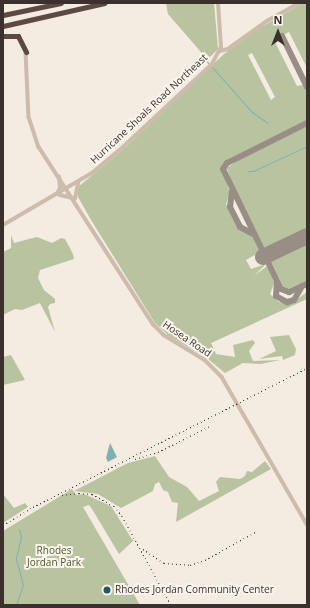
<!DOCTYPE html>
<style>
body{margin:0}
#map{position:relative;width:310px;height:608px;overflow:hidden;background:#f4ebe1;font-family:"Open Sans",sans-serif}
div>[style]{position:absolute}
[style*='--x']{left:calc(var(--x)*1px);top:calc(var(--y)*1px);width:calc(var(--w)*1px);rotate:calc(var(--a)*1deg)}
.green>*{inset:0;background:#b8c4a0}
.water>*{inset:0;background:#7fb0b2}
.stream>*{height:1px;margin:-0.5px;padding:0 0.5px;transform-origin:0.5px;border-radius:0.5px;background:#7fb0b2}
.taxiway>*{height:6px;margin:-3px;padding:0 3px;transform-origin:3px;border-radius:3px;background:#988e86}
.runway>*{height:16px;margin:-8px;padding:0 8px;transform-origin:8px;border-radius:8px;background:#988e86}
.minor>*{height:3.5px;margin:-1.75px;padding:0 1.75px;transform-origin:1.75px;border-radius:1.75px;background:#cdbbac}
.highway>*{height:5px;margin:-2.5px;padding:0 2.5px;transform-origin:2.5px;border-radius:2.5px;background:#5c4a42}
.rail>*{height:1px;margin-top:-0.5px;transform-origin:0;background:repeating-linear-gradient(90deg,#3b302b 0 1px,transparent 0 4px)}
.dots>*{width:11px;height:11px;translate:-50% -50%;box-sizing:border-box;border:2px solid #fbf5ee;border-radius:50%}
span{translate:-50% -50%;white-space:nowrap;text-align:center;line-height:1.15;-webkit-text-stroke:4px #fbf5ee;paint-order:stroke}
.street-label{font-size:10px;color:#3b302b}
.park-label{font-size:10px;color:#4a5a2e}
.poi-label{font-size:10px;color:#3b302b}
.left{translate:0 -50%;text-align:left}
.frame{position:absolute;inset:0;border:4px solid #3b302b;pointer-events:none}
.north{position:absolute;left:258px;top:12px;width:40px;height:40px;-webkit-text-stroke:3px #fbf5ee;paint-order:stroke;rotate:0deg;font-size:11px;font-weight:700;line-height:16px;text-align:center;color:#3b302b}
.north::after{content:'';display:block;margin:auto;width:14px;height:18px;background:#3b302b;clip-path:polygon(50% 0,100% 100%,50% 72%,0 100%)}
</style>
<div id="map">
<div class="green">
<i style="clip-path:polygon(166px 3px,214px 3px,218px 49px,211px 56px,207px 59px,168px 14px)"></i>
<i style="clip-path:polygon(evenodd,303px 3px,307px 3px,307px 68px,289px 32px,274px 40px,297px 86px,303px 85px,307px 91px,307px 120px,226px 161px,221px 169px,230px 192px,226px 204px,239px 229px,251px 233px,260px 252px,246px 260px,251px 269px,266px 264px,254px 276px,267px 266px,275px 281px,270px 294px,279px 302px,292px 303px,307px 292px,307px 299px,211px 343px,216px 354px,235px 357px,233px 345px,253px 340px,255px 343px,249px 351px,253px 361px,280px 360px,261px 364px,243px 363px,225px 373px,207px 358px,169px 336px,155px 323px,91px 220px,78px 197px,78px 187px,126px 147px,224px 54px,258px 29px,303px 3px,252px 53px,275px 97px,271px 100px,248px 55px,252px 53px)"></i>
<i style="clip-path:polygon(307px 125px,307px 229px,264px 248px,233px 188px,227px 168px,242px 157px)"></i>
<i style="clip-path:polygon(11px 235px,14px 243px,37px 237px,52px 243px,61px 238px,65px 239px,73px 254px,74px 259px,40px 270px,38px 278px,44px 290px,55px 299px,55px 303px,50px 304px,48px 307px,55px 332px,40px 303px,22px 310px,15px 309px,3px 315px,3px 252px,11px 248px)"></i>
<i style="clip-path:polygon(307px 241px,307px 281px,285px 290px,271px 261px)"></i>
<i style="clip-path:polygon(289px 335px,296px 349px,295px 355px,283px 360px,282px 356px,259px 359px,276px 351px,270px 337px)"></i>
<i style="clip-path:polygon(11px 355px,25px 380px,3px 385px,3px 357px)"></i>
<i style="clip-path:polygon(155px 456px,169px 477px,187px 487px,199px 501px,219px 491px,216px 482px,220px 477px,240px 479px,245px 476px,247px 471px,252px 472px,265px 461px,271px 469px,176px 522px,178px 503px,172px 502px,168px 492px,163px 490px,159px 482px,155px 484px,153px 491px,121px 508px,98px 494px,74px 491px,128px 463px)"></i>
<i style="clip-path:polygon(72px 489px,76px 495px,84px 494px,111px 506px,133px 541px,119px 554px,92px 509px,89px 505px,83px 507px,140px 605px,3px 605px,3px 531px)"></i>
<i style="clip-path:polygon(3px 494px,14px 508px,25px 503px,28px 507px,3px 523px)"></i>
</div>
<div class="water">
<i style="clip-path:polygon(110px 443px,117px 457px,108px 462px,106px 458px)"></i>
</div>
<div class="stream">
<i style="--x:205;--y:59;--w:6;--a:51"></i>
<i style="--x:212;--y:67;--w:60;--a:48.4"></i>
<i style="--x:252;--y:112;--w:19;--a:35"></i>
<i style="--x:248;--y:171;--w:5;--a:0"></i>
<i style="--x:253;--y:171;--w:60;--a:-24.8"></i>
<i style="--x:16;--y:605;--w:21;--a:-71"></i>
<i style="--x:23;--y:585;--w:28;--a:-105"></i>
<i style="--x:16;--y:558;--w:23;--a:-77"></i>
<i style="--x:21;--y:536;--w:7;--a:-106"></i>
</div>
<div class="taxiway">
<i style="--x:282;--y:36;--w:57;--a:63.9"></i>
<i style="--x:307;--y:123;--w:89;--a:153.4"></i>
<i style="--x:227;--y:163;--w:7;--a:124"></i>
<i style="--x:223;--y:169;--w:133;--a:64.2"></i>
<i style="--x:281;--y:289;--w:9;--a:21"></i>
<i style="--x:289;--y:292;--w:20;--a:-24"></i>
<i style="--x:232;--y:191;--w:16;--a:97"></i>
<i style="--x:230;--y:207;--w:22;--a:63"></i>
<i style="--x:240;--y:227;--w:15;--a:28"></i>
<i style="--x:277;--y:282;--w:14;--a:94"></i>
<i style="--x:276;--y:296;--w:13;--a:29"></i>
<i style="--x:287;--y:302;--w:7;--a:-16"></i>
<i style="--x:294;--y:300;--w:16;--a:-60"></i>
</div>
<div class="runway">
<i style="--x:263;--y:257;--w:49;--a:-25.5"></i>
</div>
<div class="minor">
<i style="--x:220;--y:51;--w:8;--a:-14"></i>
<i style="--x:228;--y:49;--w:48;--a:-35.7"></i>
<i style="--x:267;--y:21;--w:38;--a:-29"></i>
<i style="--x:26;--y:52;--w:65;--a:87.4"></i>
<i style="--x:29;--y:117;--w:32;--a:72"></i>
<i style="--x:39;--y:147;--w:211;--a:57.2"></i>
<i style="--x:153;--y:324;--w:16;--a:45"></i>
<i style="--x:164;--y:335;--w:48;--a:31.4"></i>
<i style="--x:205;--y:360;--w:24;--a:45"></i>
<i style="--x:222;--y:377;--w:170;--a:60"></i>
<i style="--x:57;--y:194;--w:7;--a:-63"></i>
<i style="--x:60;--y:188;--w:11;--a:-95"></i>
<i style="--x:60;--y:195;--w:13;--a:13"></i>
<i style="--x:75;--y:199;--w:16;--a:-79"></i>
<i style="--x:3;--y:225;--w:103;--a:-30.3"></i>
<i style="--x:92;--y:173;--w:40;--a:-40"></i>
<i style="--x:123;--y:147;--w:122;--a:-43"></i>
<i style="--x:212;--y:64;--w:19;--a:-62"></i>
<i style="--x:221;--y:47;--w:44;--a:-93.9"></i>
</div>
<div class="highway">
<i style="--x:3;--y:15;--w:59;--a:-11.7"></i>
<i style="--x:3;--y:26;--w:104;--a:-12.8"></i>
<i style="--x:3;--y:36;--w:15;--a:0"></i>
<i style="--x:18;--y:36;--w:18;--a:63"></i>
</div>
<div class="rail">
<i style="--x:135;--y:459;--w:24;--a:-17"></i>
<i style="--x:158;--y:452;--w:60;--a:-26.6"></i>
<i style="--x:62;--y:495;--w:17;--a:-7"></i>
<i style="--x:79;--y:493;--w:13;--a:4"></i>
<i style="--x:92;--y:494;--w:25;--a:29"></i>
<i style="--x:114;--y:506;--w:13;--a:51"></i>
<i style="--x:122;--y:516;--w:102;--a:61.2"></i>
<i style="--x:3;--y:525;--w:35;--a:-31"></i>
<i style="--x:33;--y:507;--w:307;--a:-26.9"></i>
<i style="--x:143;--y:549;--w:25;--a:34"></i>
<i style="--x:164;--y:563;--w:26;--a:4"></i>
<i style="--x:190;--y:565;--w:16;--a:-18"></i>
<i style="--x:205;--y:560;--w:60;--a:-29.1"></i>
</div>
<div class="dots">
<i style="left:107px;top:590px;background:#1f5a5e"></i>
</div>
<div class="street-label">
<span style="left:149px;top:109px;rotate:-43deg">Hurricane Shoals Road Northeast</span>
<span style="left:187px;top:339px;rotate:34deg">Hosea Road</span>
</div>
<div class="park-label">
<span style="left:54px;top:556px">Rhodes<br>Jordan Park</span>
</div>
<div class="poi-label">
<span class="left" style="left:115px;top:590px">Rhodes Jordan Community Center</span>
</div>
<div class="frame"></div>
<div class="north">N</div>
</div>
